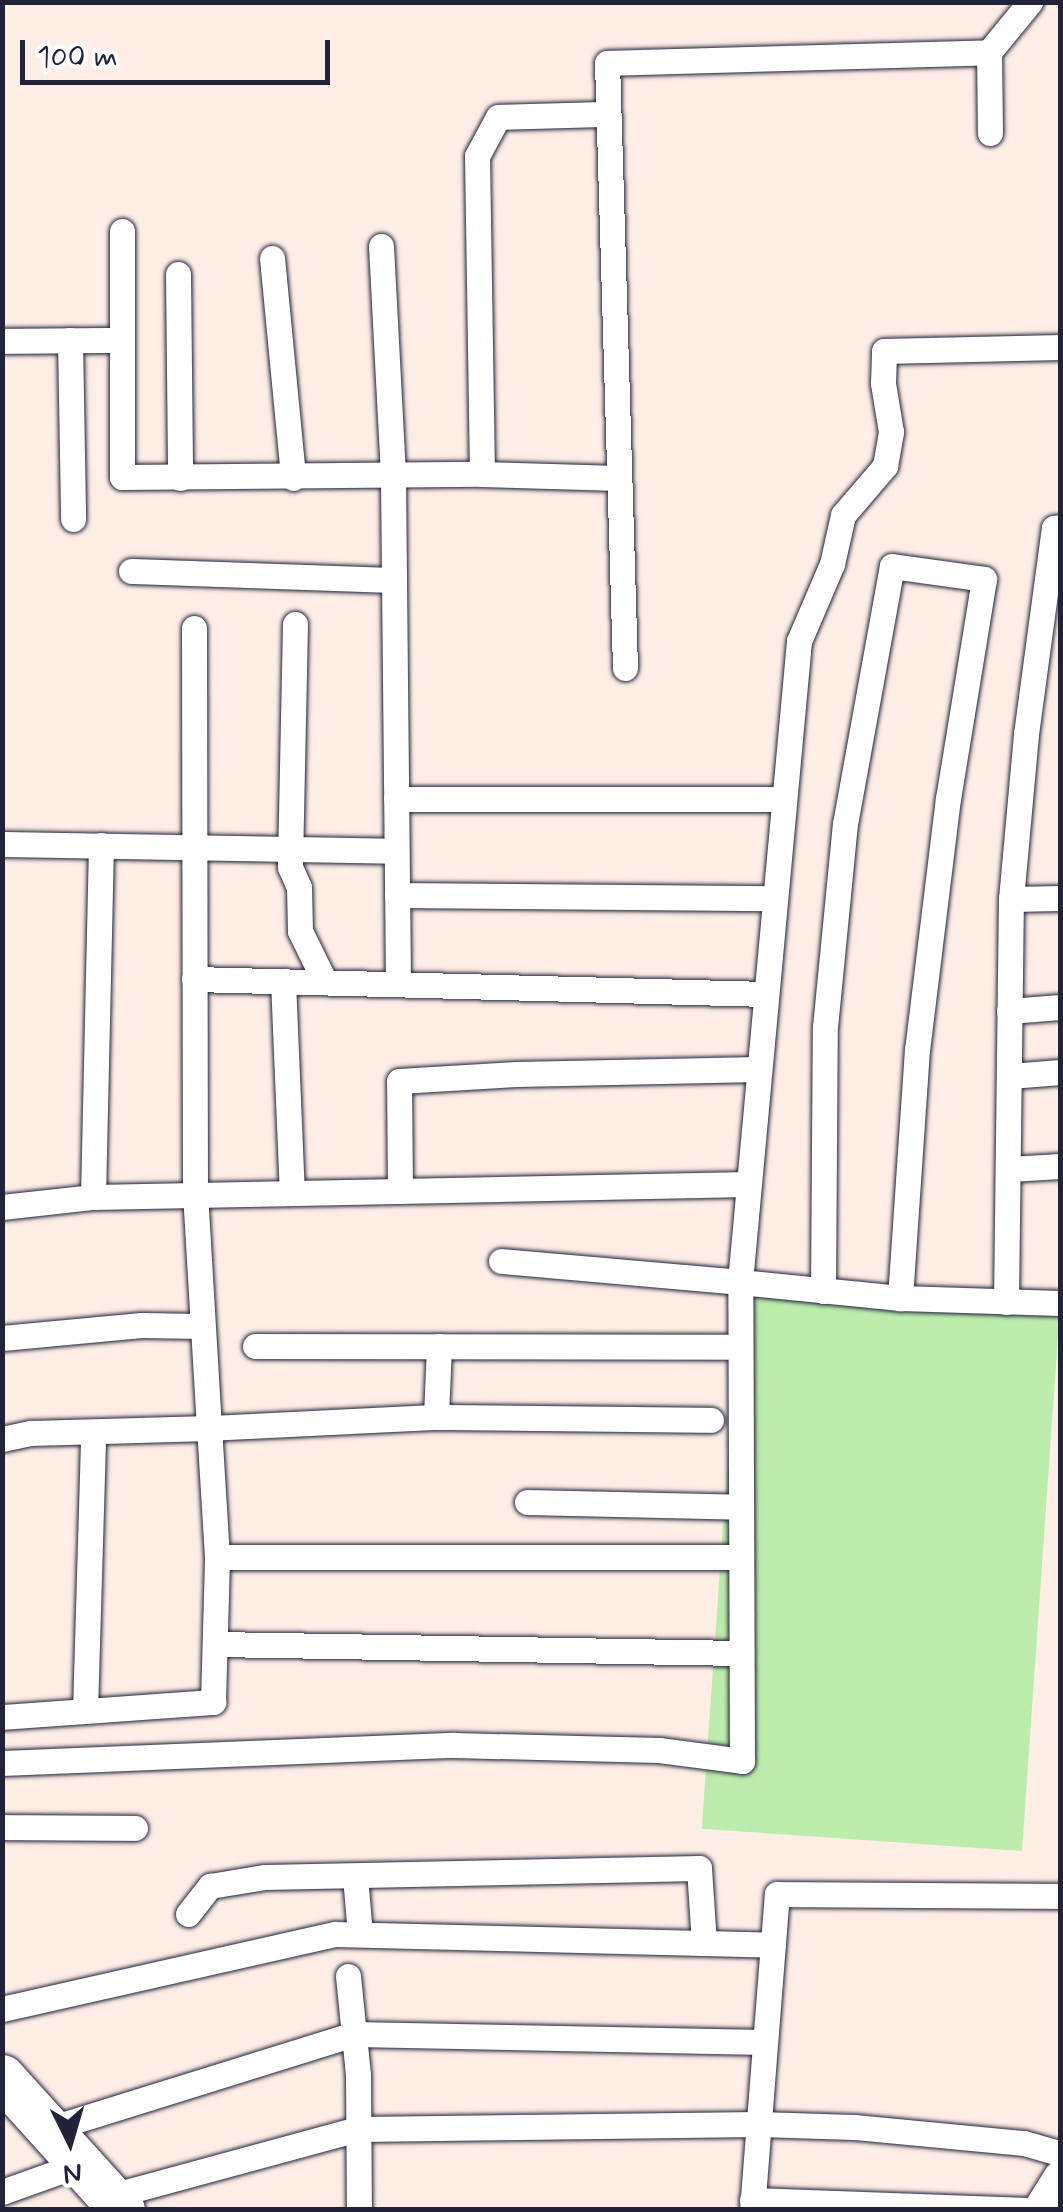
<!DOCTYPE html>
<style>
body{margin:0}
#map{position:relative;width:1063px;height:2212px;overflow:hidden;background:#feeee6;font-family:Mynerve,sans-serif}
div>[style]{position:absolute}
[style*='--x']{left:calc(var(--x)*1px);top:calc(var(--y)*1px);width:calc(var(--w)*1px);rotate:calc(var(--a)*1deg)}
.green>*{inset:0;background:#bdedac;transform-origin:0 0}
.roads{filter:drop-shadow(0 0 2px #22223b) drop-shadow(0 0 2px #22223b)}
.street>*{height:25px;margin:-12.5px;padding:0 12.5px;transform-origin:12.5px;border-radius:12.5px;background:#fff}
.secondary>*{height:35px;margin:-17.5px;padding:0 17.5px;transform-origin:17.5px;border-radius:17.5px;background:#fff}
.highway>*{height:45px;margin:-22.5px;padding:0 22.5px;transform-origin:22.5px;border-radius:22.5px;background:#fff}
span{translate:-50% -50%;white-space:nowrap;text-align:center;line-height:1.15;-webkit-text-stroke:9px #fff;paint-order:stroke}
.frame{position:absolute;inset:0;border:5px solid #22223b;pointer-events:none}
.north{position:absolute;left:20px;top:2092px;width:100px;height:100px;-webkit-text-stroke:8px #fff;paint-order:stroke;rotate:175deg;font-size:28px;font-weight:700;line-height:40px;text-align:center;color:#22223b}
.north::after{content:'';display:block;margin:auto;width:35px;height:45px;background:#22223b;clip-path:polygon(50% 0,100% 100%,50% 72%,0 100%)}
.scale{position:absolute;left:20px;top:40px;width:310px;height:45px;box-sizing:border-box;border:5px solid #22223b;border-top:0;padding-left:12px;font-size:30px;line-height:35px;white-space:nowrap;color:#22223b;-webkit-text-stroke:8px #fff;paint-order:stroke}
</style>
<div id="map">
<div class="green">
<i style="left:740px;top:1282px;width:321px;height:548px;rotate:4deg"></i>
</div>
<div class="roads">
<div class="street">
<i style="--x:990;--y:133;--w:81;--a:-90.7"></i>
<i style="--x:989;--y:52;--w:65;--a:-50.6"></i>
<i style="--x:122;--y:231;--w:246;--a:90"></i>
<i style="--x:122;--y:477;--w:360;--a:-0.5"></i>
<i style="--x:482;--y:474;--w:137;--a:1.7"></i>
<i style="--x:381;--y:246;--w:232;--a:87"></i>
<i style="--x:393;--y:478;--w:506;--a:89.43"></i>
<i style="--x:272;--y:258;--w:221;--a:84.5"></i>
<i style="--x:178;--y:274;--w:204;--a:89.4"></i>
<i style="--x:70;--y:340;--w:179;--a:89"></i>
<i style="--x:2;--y:341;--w:120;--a:-0.5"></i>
<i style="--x:482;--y:474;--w:318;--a:-90.9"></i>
<i style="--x:477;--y:156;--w:44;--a:-61.7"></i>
<i style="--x:498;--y:117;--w:110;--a:-1.6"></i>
<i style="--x:131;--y:571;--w:263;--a:2"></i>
<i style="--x:295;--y:624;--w:243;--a:91.2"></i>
<i style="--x:290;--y:867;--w:22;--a:66"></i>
<i style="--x:299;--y:887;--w:44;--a:88.7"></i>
<i style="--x:300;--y:931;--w:57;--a:63.9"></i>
<i style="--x:625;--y:668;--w:605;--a:-91.7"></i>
<i style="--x:607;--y:63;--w:382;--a:-1.6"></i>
<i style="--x:396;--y:799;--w:388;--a:0"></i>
<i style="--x:2;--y:844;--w:394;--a:1"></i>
<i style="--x:397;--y:895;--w:378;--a:0.5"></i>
<i style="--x:1011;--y:899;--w:49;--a:-1.2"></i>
<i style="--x:194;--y:979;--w:572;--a:1.5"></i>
<i style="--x:283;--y:981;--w:211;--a:87.6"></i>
<i style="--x:1009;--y:1011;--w:51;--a:-4.5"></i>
<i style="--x:1010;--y:1076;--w:50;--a:-4.6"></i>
<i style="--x:1010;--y:1169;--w:50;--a:-3.4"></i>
<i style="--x:400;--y:1190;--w:109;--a:-90.5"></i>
<i style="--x:399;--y:1081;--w:117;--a:-3.4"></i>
<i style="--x:516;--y:1074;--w:243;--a:-1.2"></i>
<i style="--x:93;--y:1197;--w:352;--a:-88.7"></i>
<i style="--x:2;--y:1207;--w:92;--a:-6.3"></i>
<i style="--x:93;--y:1197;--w:656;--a:-1.14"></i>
<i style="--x:501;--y:1261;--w:240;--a:5"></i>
<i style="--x:740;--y:1282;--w:644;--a:-84.74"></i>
<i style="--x:799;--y:641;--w:84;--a:-66.8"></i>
<i style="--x:832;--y:564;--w:50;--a:-77.3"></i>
<i style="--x:843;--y:515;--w:65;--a:-49.4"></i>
<i style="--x:885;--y:466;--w:35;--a:-80"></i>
<i style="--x:891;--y:432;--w:50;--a:-99.3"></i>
<i style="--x:883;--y:383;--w:32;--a:-88"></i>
<i style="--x:884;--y:351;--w:176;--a:-1.3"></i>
<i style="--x:823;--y:1291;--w:264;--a:-89.6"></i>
<i style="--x:825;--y:1027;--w:204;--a:-84.4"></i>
<i style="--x:845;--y:824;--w:262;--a:-79.7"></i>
<i style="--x:892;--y:566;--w:93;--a:8"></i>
<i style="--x:984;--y:579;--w:222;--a:99.3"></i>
<i style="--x:948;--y:798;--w:253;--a:97"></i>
<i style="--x:917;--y:1049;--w:250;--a:93.9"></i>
<i style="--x:1006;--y:1302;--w:403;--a:-89.3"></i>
<i style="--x:1011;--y:899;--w:166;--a:-84.8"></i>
<i style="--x:1026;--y:734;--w:208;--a:-82.3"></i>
<i style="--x:1054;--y:528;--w:6;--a:-9"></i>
<i style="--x:2;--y:1338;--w:140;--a:-5.3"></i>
<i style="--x:141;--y:1325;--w:60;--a:1"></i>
<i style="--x:255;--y:1346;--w:485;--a:0.1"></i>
<i style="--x:436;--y:1417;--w:275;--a:0.6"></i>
<i style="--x:2;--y:1439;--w:30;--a:-12"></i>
<i style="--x:31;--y:1433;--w:178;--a:-1.6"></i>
<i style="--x:209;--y:1428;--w:233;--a:-93.4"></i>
<i style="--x:195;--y:1195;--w:567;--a:-90.1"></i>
<i style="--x:527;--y:1502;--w:213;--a:1.3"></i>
<i style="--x:217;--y:1557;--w:523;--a:0"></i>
<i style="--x:215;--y:1644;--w:526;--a:0.98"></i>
<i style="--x:85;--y:1711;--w:277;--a:-88.3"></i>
<i style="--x:2;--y:1717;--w:212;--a:-4.1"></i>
<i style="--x:213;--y:1702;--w:145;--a:-88.4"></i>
<i style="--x:217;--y:1557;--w:129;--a:-93.5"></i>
<i style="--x:209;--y:1428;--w:227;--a:-2.8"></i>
<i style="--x:436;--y:1417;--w:71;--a:-87.6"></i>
<i style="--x:2;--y:1763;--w:452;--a:-2.3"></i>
<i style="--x:454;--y:1745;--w:205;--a:1.4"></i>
<i style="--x:659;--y:1750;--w:84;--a:7.5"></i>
<i style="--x:742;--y:1761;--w:479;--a:-90.2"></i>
<i style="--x:740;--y:1282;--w:161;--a:5.7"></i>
<i style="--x:900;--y:1298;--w:160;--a:1.8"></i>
<i style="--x:2;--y:1827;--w:133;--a:0.4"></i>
<i style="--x:355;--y:1876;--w:58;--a:85.1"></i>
<i style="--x:188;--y:1914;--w:36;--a:-52"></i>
<i style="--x:210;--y:1886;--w:56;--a:-9.3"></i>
<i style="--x:265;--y:1877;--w:434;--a:-1.2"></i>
<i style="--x:699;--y:1868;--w:75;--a:86.2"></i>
<i style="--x:348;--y:1976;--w:100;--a:84.2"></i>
<i style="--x:358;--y:2075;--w:135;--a:89.6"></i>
<i style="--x:2;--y:2009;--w:342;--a:-12.7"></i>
<i style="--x:336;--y:1934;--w:437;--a:1.4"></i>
<i style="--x:49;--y:2129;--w:319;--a:-17.3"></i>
<i style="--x:354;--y:2034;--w:411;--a:1.1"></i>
<i style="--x:2;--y:2192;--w:83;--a:-19.7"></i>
<i style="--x:111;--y:2196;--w:256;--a:-15.2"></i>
<i style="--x:358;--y:2129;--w:401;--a:-0.7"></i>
<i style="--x:759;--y:2124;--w:95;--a:1.8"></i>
<i style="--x:854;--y:2127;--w:171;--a:5.4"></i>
<i style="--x:1024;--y:2143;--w:37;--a:16"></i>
<i style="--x:752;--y:2200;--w:277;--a:2.1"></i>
<i style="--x:752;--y:2210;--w:317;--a:-85.5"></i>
<i style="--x:777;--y:1894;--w:283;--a:0.4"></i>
</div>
<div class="secondary">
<i style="--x:1040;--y:2210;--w:38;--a:-58"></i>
</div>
<div class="highway">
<i style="--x:2;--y:2077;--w:179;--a:47.9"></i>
</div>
</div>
<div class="frame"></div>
<div class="north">N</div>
<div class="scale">100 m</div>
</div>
